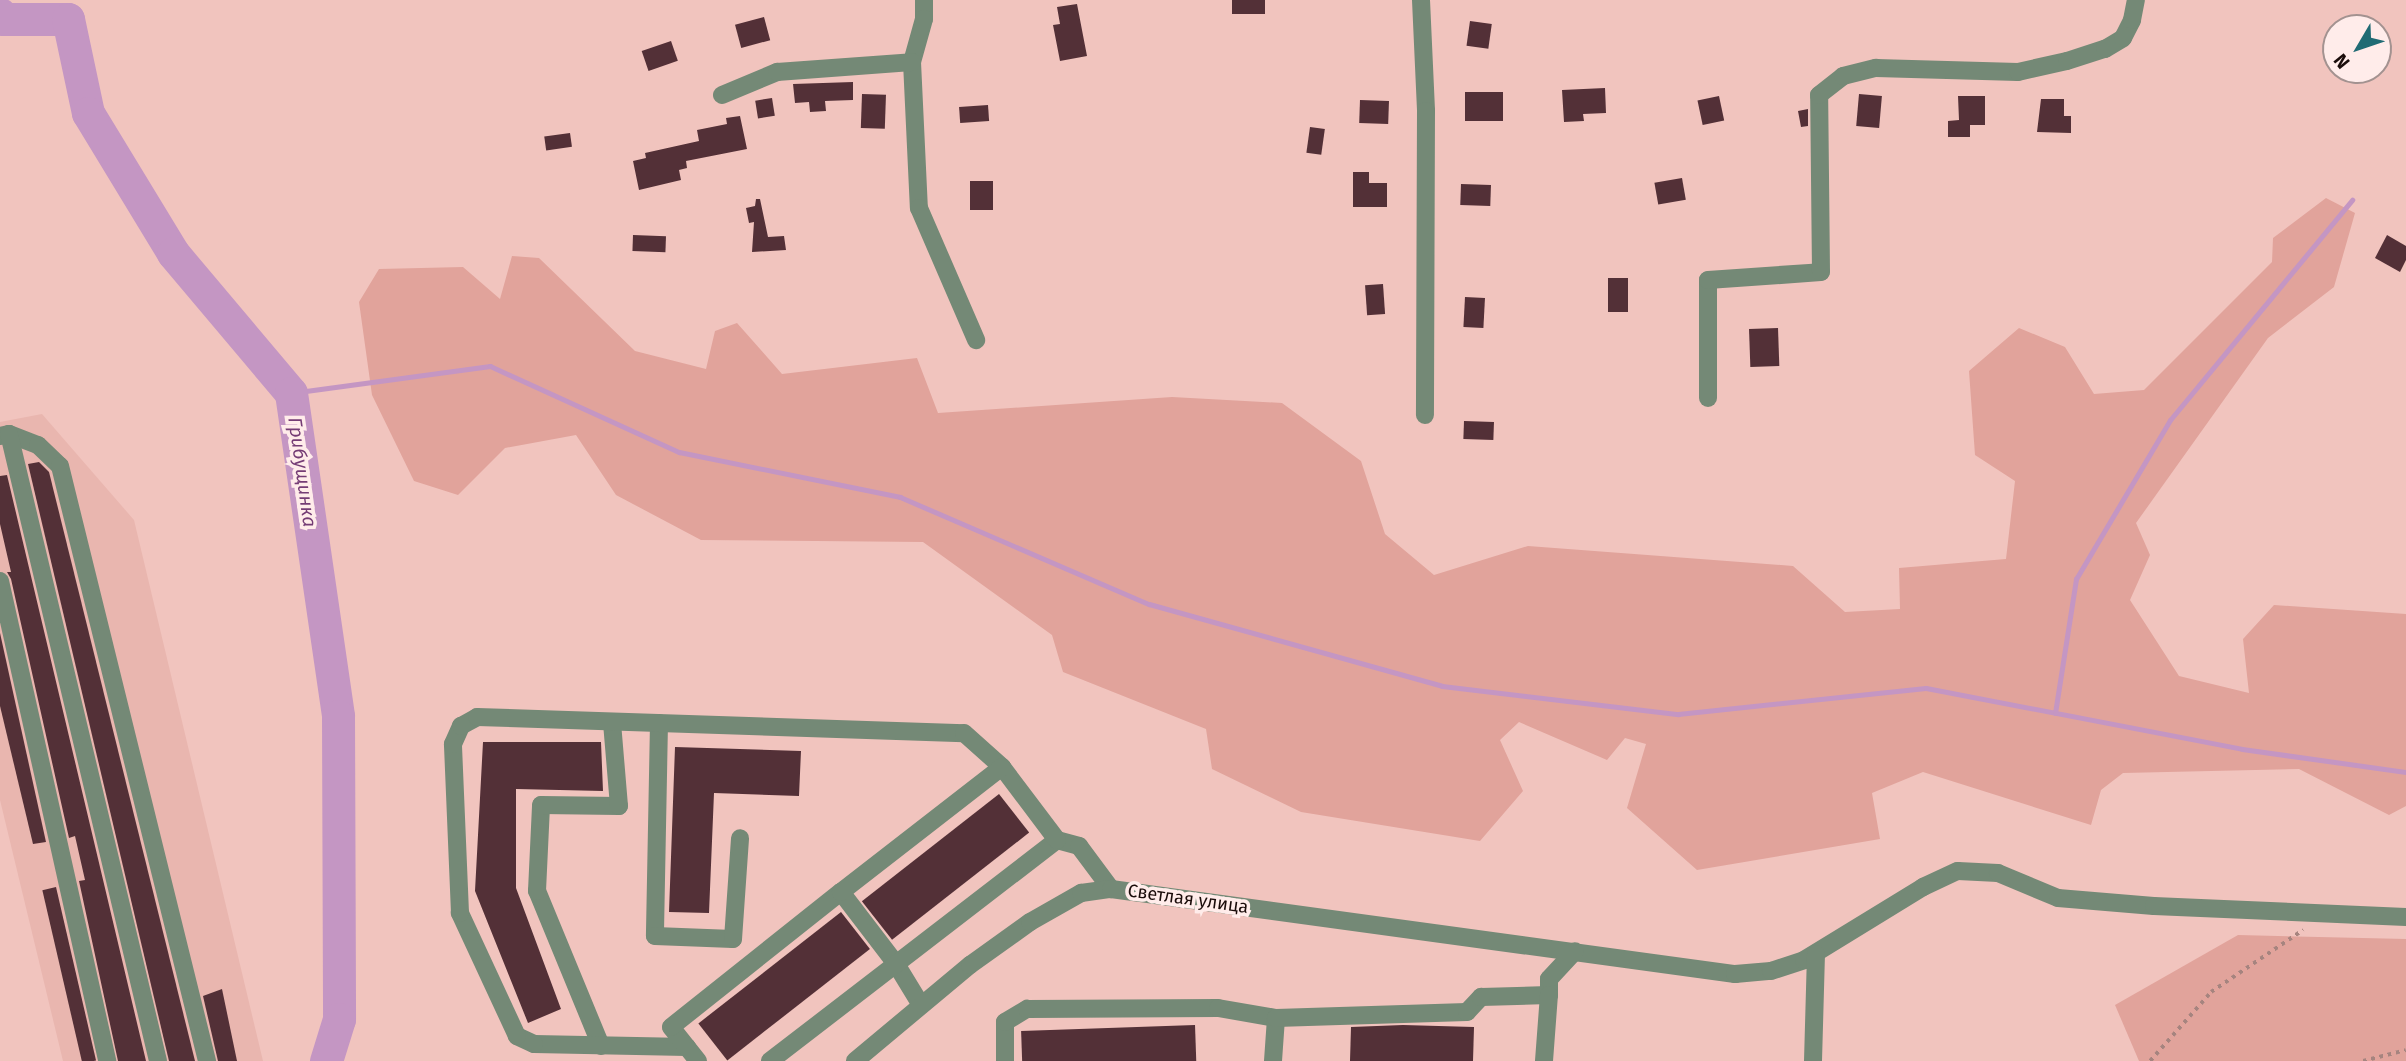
<!DOCTYPE html>
<meta charset="utf-8">
<style>
body{margin:0}
#map{position:relative;width:2406px;height:1061px;overflow:hidden;background:#f1c4be;font-family:"Fira Sans",sans-serif}
div>[style]{position:absolute}
[style*='--x']{left:calc(var(--x)*1px);top:calc(var(--y)*1px);width:calc(var(--w)*1px);rotate:calc(var(--a)*1deg)}
.built>*{inset:0;background:#e9b6af}
.green>*{inset:0;background:#e1a39b}
.stream>*{height:5px;margin:-2.5px;padding:0 2.5px;transform-origin:2.5px;border-radius:2.5px;background:#c496c3}
.river>*{height:33px;margin:-16.5px;padding:0 16.5px;transform-origin:16.5px;border-radius:16.5px;background:#c496c3}
.building>*{inset:0;background:#533037;transform-origin:0 0}
.path>*{height:3.5px;margin-top:-1.75px;transform-origin:0;background:repeating-linear-gradient(90deg,#a6847f 0 3.5px,transparent 0 8.5px)}
.minor>*{height:18px;margin:-9px;padding:0 9px;transform-origin:9px;border-radius:9px;background:#748976}
span{translate:-50% -50%;white-space:nowrap;text-align:center;line-height:1.15;-webkit-text-stroke:7px #ffecea;paint-order:stroke}
.street-label{font-size:18px;color:#1a0c0a}
.water-label{font-size:19px;color:#753c75;font-style:italic}
.north{position:absolute;left:2322px;top:14px;width:70px;height:70px;box-sizing:border-box;background:#ffecea;border:2px solid #a39290;border-radius:50%;rotate:231deg;font-size:19px;font-weight:700;line-height:28px;text-align:center;color:#1a0c0a}
.north::after{content:'';display:block;margin:auto;width:24px;height:32px;background:#206b74;clip-path:polygon(50% 0,100% 100%,50% 72%,0 100%)}
</style>
<div id="map">
<div class="built">
<i style="clip-path:polygon(42px 414px,134px 520px,263px 1061px,63px 1061px,0 800px,0 422px)"></i>
</div>
<div class="green">
<i style="clip-path:polygon(2326px 198px,2355px 213px,2334px 287px,2268px 338px,2136px 523px,2150px 555px,2130px 600px,2179px 676px,2249px 693px,2243px 639px,2274px 605px,2406px 614px,2406px 806px,2389px 815px,2299px 769px,2123px 773px,2101px 790px,2091px 825px,1923px 772px,1872px 793px,1880px 839px,1697px 870px,1627px 808px,1646px 744px,1625px 738px,1607px 760px,1519px 722px,1500px 740px,1523px 791px,1480px 841px,1301px 812px,1212px 769px,1206px 729px,1063px 672px,1052px 635px,923px 542px,701px 540px,616px 495px,576px 435px,505px 448px,458px 495px,414px 481px,372px 395px,359px 302px,379px 269px,463px 267px,500px 299px,512px 256px,539px 258px,635px 351px,706px 369px,715px 331px,737px 323px,782px 374px,917px 358px,938px 413px,1172px 397px,1282px 403px,1361px 461px,1385px 534px,1434px 575px,1528px 546px,1793px 566px,1845px 612px,1900px 609px,1899px 568px,2006px 559px,2015px 481px,1975px 455px,1969px 371px,2019px 328px,2065px 347px,2094px 394px,2144px 390px,2272px 262px,2273px 238px)"></i>
<i style="clip-path:polygon(2238px 935px,2406px 939px,2406px 1061px,2139px 1061px,2115px 1005px)"></i>
</div>
<div class="stream">
<i style="--x:291;--y:393;--w:201;--a:-7.7"></i>
<i style="--x:490;--y:366;--w:208;--a:24.5"></i>
<i style="--x:679;--y:452;--w:226;--a:11.5"></i>
<i style="--x:900;--y:497;--w:271;--a:23.3"></i>
<i style="--x:1149;--y:604;--w:304;--a:15.6"></i>
<i style="--x:1442;--y:686;--w:238;--a:6.8"></i>
<i style="--x:1678;--y:714;--w:249;--a:-6"></i>
<i style="--x:1926;--y:688;--w:322;--a:10.9"></i>
<i style="--x:2242;--y:749;--w:166;--a:8"></i>
<i style="--x:2055;--y:713;--w:136;--a:-81.1"></i>
<i style="--x:2076;--y:579;--w:185;--a:-59.4"></i>
<i style="--x:2170;--y:420;--w:286;--a:-50.4"></i>
</div>
<div class="river">
<i style="--x:0;--y:14;--w:5;--a:68"></i>
<i style="--x:2;--y:19;--w:66;--a:0"></i>
<i style="--x:68;--y:19;--w:96;--a:78"></i>
<i style="--x:88;--y:113;--w:164;--a:58.7"></i>
<i style="--x:173;--y:253;--w:183;--a:49.9"></i>
<i style="--x:291;--y:393;--w:326;--a:81.7"></i>
<i style="--x:338;--y:716;--w:303;--a:89.8"></i>
<i style="--x:339;--y:1019;--w:44;--a:107.2"></i>
</div>
<div class="building">
<i style="left:1232px;top:0;width:33px;height:14px"></i>
<i style="clip-path:polygon(1077px 4px,1087px 56px,1060px 61px,1053px 25px,1060px 24px,1057px 7px)"></i>
<i style="left:764px;top:17px;width:24px;height:30px;rotate:75deg"></i>
<i style="left:1470px;top:21px;width:22px;height:25px;rotate:8deg"></i>
<i style="left:671px;top:41px;width:21px;height:31px;rotate:71deg"></i>
<i style="clip-path:polygon(853px 82px,853px 100px,825px 101px,826px 111px,810px 112px,809px 102px,795px 103px,793px 84px)"></i>
<i style="clip-path:polygon(1605px 88px,1606px 113px,1583px 114px,1584px 121px,1564px 122px,1562px 90px)"></i>
<i style="left:1465px;top:92px;width:38px;height:29px"></i>
<i style="left:862px;top:94px;width:24px;height:34px;rotate:2deg"></i>
<i style="left:1859px;top:94px;width:23px;height:32px;rotate:5deg"></i>
<i style="left:1719px;top:96px;width:25px;height:22px;rotate:78deg"></i>
<i style="clip-path:polygon(1958px 96px,1985px 96px,1985px 125px,1970px 125px,1970px 137px,1948px 137px,1948px 121px,1959px 120px)"></i>
<i style="left:772px;top:98px;width:18px;height:17px;rotate:81deg"></i>
<i style="clip-path:polygon(2041px 99px,2064px 99px,2064px 116px,2071px 116px,2071px 133px,2037px 132px)"></i>
<i style="left:1360px;top:100px;width:29px;height:23px;rotate:2deg"></i>
<i style="left:988px;top:105px;width:16px;height:29px;rotate:86deg"></i>
<i style="clip-path:polygon(1808px 109px,1808px 126px,1801px 127px,1798px 111px)"></i>
<i style="clip-path:polygon(740px 116px,747px 149px,686px 161px,687px 168px,679px 170px,681px 180px,639px 190px,633px 161px,646px 158px,645px 153px,699px 141px,697px 130px,727px 124px,726px 118px)"></i>
<i style="left:1310px;top:127px;width:15px;height:26px;rotate:8deg"></i>
<i style="left:570px;top:133px;width:14px;height:26px;rotate:82deg"></i>
<i style="clip-path:polygon(1353px 172px,1369px 172px,1369px 183px,1387px 183px,1387px 207px,1353px 207px)"></i>
<i style="left:1682px;top:178px;width:22px;height:28px;rotate:80deg"></i>
<i style="left:970px;top:181px;width:23px;height:29px"></i>
<i style="left:1461px;top:184px;width:30px;height:21px;rotate:2deg"></i>
<i style="clip-path:polygon(756px 199px,760px 199px,768px 237px,784px 236px,786px 250px,752px 252px,754px 222px,749px 223px,746px 208px,755px 206px)"></i>
<i style="left:633px;top:235px;width:33px;height:16px;rotate:2deg"></i>
<i style="clip-path:polygon(2387px 235px,2406px 246px,2406px 260px,2400px 272px,2375px 258px)"></i>
<i style="left:1608px;top:278px;width:20px;height:34px"></i>
<i style="left:1383px;top:284px;width:30px;height:18px;rotate:86deg"></i>
<i style="left:1465px;top:297px;width:20px;height:30px;rotate:3deg"></i>
<i style="left:1778px;top:328px;width:38px;height:29px;rotate:88deg"></i>
<i style="left:1464px;top:421px;width:30px;height:18px;rotate:2deg"></i>
<i style="clip-path:polygon(39px 462px,49px 472px,195px 1061px,169px 1061px,28px 464px)"></i>
<i style="clip-path:polygon(7px 475px,146px 1061px,118px 1061px,79px 881px,85px 880px,75px 836px,69px 838px,11px 579px,7px 572px,11px 572px,0 524px,0 476px)"></i>
<i style="clip-path:polygon(0 633px,46px 842px,33px 844px,0 706px)"></i>
<i style="clip-path:polygon(483px 742px,601px 742px,603px 791px,516px 789px,516px 888px,561px 1009px,528px 1023px,475px 891px)"></i>
<i style="clip-path:polygon(675px 747px,801px 751px,799px 796px,714px 793px,709px 913px,669px 912px)"></i>
<i style="left:999px;top:794px;width:49px;height:174px;rotate:52deg"></i>
<i style="left:56px;top:887px;width:178px;height:14px;rotate:77deg"></i>
<i style="left:841px;top:912px;width:47px;height:181px;rotate:52deg"></i>
<i style="clip-path:polygon(222px 989px,237px 1061px,218px 1061px,203px 996px)"></i>
<i style="left:1195px;top:1025px;width:36px;height:174px;rotate:88deg"></i>
<i style="clip-path:polygon(1403px 1025px,1474px 1027px,1473px 1061px,1350px 1061px,1351px 1027px)"></i>
</div>
<div class="path">
<i style="--x:2150;--y:1061;--w:92;--a:-48.5"></i>
<i style="--x:2211;--y:992;--w:111;--a:-34"></i>
<i style="--x:2363;--y:1061;--w:44;--a:-14.3"></i>
</div>
<div class="minor">
<i style="--x:924;--y:0;--w:19;--a:90"></i>
<i style="--x:924;--y:19;--w:45;--a:105.6"></i>
<i style="--x:912;--y:62;--w:146;--a:87.3"></i>
<i style="--x:919;--y:208;--w:144;--a:66.6"></i>
<i style="--x:1421;--y:0;--w:111;--a:87.4"></i>
<i style="--x:1426;--y:111;--w:304;--a:90.2"></i>
<i style="--x:722;--y:95;--w:60;--a:-22.7"></i>
<i style="--x:777;--y:72;--w:135;--a:-4.2"></i>
<i style="--x:1708;--y:398;--w:118;--a:-90"></i>
<i style="--x:1708;--y:280;--w:113;--a:-4"></i>
<i style="--x:1821;--y:272;--w:177;--a:-90.6"></i>
<i style="--x:1819;--y:95;--w:31;--a:-38"></i>
<i style="--x:1843;--y:76;--w:34;--a:-14"></i>
<i style="--x:1876;--y:68;--w:142;--a:1.6"></i>
<i style="--x:2018;--y:72;--w:50;--a:-12.7"></i>
<i style="--x:2067;--y:61;--w:40;--a:-18"></i>
<i style="--x:2105;--y:49;--w:21;--a:-31"></i>
<i style="--x:2123;--y:38;--w:20;--a:-63"></i>
<i style="--x:2132;--y:20;--w:20;--a:-79"></i>
<i style="--x:9;--y:434;--w:31;--a:21"></i>
<i style="--x:38;--y:445;--w:30;--a:44"></i>
<i style="--x:60;--y:466;--w:613;--a:76.12"></i>
<i style="--x:0;--y:436;--w:9;--a:-13"></i>
<i style="--x:9;--y:434;--w:644;--a:76.63"></i>
<i style="--x:0;--y:581;--w:492;--a:77.4"></i>
<i style="--x:659;--y:723;--w:213;--a:91.1"></i>
<i style="--x:655;--y:936;--w:78;--a:2.2"></i>
<i style="--x:733;--y:939;--w:101;--a:-86"></i>
<i style="--x:1057;--y:840;--w:23;--a:15"></i>
<i style="--x:1079;--y:846;--w:54;--a:53.3"></i>
<i style="--x:601;--y:1046;--w:168;--a:-112.4"></i>
<i style="--x:537;--y:891;--w:86;--a:-87.3"></i>
<i style="--x:541;--y:805;--w:78;--a:0.7"></i>
<i style="--x:619;--y:806;--w:84;--a:-94.8"></i>
<i style="--x:687;--y:1047;--w:153;--a:-178.9"></i>
<i style="--x:534;--y:1044;--w:19;--a:-155"></i>
<i style="--x:517;--y:1036;--w:136;--a:-114.9"></i>
<i style="--x:460;--y:913;--w:169;--a:-92.4"></i>
<i style="--x:453;--y:744;--w:20;--a:-66"></i>
<i style="--x:461;--y:726;--w:18;--a:-29"></i>
<i style="--x:477;--y:717;--w:487;--a:1.9"></i>
<i style="--x:964;--y:733;--w:51;--a:41.8"></i>
<i style="--x:698;--y:1061;--w:43;--a:-128.5"></i>
<i style="--x:671;--y:1027;--w:217;--a:-38.5"></i>
<i style="--x:841;--y:892;--w:91;--a:52.6"></i>
<i style="--x:896;--y:964;--w:48;--a:58.6"></i>
<i style="--x:770;--y:1061;--w:362;--a:-37.6"></i>
<i style="--x:1057;--y:840;--w:91;--a:-127"></i>
<i style="--x:1002;--y:767;--w:204;--a:142.2"></i>
<i style="--x:855;--y:1061;--w:150;--a:-39.9"></i>
<i style="--x:970;--y:965;--w:74;--a:-35.6"></i>
<i style="--x:1030;--y:922;--w:59;--a:-29.6"></i>
<i style="--x:1081;--y:893;--w:30;--a:-8"></i>
<i style="--x:1111;--y:889;--w:630;--a:7.76"></i>
<i style="--x:1735;--y:974;--w:36;--a:-5"></i>
<i style="--x:1771;--y:971;--w:35;--a:-18"></i>
<i style="--x:1804;--y:960;--w:140;--a:-31.5"></i>
<i style="--x:1923;--y:887;--w:38;--a:-25"></i>
<i style="--x:1958;--y:871;--w:40;--a:2.9"></i>
<i style="--x:1998;--y:873;--w:65;--a:22.6"></i>
<i style="--x:2058;--y:898;--w:96;--a:4.8"></i>
<i style="--x:2154;--y:906;--w:252;--a:2.5"></i>
<i style="--x:1005;--y:1061;--w:39;--a:-90"></i>
<i style="--x:1005;--y:1022;--w:26;--a:-31"></i>
<i style="--x:1027;--y:1009;--w:191;--a:-0.3"></i>
<i style="--x:1218;--y:1008;--w:59;--a:9.8"></i>
<i style="--x:1273;--y:1061;--w:43;--a:-86"></i>
<i style="--x:1276;--y:1018;--w:191;--a:-1.8"></i>
<i style="--x:1467;--y:1012;--w:21;--a:-47"></i>
<i style="--x:1481;--y:997;--w:68;--a:-1.7"></i>
<i style="--x:1549;--y:995;--w:16;--a:-90"></i>
<i style="--x:1549;--y:979;--w:38;--a:-47"></i>
<i style="--x:1544;--y:1061;--w:66;--a:-85.7"></i>
<i style="--x:1813;--y:1061;--w:107;--a:-88.4"></i>
</div>
<div class="street-label">
<span style="left:1188px;top:899px;rotate:8deg">Светлая улица</span>
</div>
<div class="water-label">
<span style="left:302px;top:472px;rotate:82deg">Грибущинка</span>
</div>
<div class="north">N</div>
</div>
